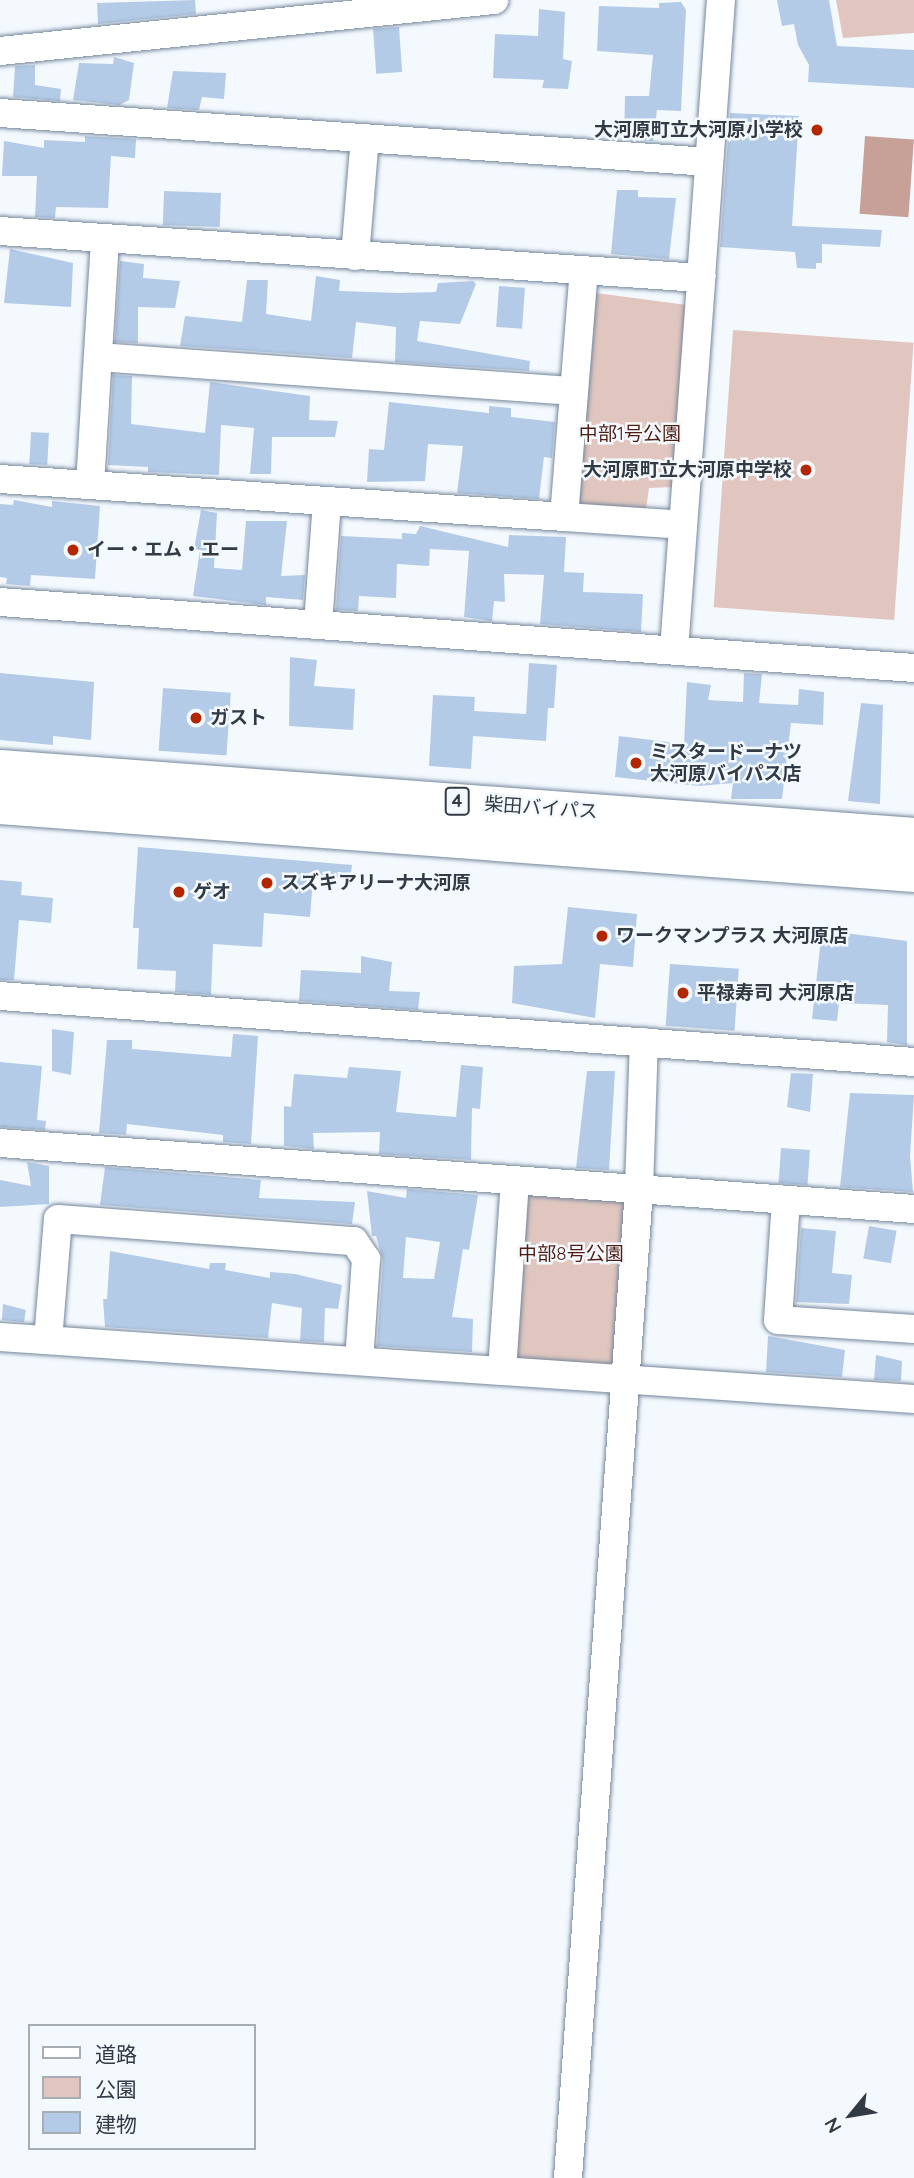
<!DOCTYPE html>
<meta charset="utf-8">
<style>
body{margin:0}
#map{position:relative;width:914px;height:2178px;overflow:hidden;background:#f4f9fe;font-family:Quicksand,"Noto Sans JP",sans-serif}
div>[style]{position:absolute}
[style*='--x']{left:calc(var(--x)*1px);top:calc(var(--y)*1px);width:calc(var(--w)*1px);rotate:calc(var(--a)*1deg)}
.green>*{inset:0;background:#e0c6bf;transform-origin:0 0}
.water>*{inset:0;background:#c7a198;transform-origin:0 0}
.building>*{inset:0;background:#b4cbe7;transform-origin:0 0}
.roads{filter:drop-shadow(0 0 2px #74879d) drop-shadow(0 0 2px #74879d)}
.minor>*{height:28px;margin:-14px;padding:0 14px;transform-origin:14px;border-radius:14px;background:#fff}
.highway>*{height:38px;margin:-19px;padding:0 19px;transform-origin:19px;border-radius:19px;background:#fff}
.dots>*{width:19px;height:19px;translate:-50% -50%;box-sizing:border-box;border:4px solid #f4f9fe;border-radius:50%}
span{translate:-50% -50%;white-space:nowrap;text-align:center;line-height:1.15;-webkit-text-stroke:5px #f4f9fe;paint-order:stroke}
.shield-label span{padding:2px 5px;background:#f4f9fe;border:2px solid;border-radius:5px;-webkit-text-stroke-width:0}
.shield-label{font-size:18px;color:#323a44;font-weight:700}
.poi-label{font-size:19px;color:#323a44;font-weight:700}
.right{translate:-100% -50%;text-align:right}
.left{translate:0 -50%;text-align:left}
.park-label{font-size:19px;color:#4f1e13}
.street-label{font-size:19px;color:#323a44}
.legend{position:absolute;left:28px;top:2024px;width:228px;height:126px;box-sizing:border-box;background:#f4f9fe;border:2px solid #a6adb4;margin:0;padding:9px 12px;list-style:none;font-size:21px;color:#323a44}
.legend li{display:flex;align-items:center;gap:14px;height:35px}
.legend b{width:35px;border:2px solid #a6adb4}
.north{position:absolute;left:816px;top:2080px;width:70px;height:70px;-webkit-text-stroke:5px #f4f9fe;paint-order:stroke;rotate:240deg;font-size:19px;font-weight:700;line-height:28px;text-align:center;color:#323a44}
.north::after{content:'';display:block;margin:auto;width:24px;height:32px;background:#323a44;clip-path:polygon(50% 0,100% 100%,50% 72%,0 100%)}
</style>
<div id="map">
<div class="green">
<i style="clip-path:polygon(836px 0,914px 0,914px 33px,843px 38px)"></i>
<i style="clip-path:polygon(596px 293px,687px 305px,673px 487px,649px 488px,646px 509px,578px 510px)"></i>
<i style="left:733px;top:330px;width:181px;height:278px;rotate:4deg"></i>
<i style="clip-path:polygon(529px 1193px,622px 1199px,627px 1206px,615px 1361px,606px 1368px,518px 1363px,512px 1355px,522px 1197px)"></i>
</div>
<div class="water">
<i style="left:865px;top:136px;width:49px;height:78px;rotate:4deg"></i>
</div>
<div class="building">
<i style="clip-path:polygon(195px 0,196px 14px,98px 24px,97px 3px)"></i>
<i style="clip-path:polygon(777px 0,829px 0,837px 46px,914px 50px,914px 88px,808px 82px,809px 65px,798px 45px,794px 24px,782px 26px)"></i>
<i style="clip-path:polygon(681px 2px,686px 10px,681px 111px,657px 110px,653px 141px,624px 139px,625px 96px,649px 96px,653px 55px,597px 51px,599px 6px,659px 8px,659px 3px)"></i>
<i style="clip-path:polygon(539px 9px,565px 12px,563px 59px,572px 61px,568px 89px,542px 88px,544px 80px,493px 78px,495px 34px,538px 36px)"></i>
<i style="left:399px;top:27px;width:45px;height:26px;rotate:86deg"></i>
<i style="clip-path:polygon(114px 57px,134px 63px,129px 100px,119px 105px,73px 100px,79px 63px,113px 64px)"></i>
<i style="clip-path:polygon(35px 65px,35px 85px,61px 89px,60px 101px,13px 97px,15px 66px)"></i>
<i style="clip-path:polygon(173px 71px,226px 73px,224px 99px,202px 97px,199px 110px,167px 108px)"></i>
<i style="clip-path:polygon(730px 113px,799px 116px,792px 226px,882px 230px,880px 247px,822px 244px,822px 263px,816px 263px,816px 269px,797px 268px,795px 252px,720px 247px)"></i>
<i style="clip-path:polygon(85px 136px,136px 139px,135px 158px,111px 156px,108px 208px,56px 207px,55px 218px,35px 217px,37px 176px,2px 176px,4px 141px,44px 148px,44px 140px,85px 142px)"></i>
<i style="clip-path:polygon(617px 190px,638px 190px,638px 197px,676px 198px,669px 259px,611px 254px)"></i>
<i style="left:164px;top:191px;width:57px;height:34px;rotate:2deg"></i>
<i style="clip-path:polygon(10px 249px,73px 263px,71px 307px,4px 303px)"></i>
<i style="clip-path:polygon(120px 261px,144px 264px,143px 278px,180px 281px,175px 308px,138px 307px,138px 343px,115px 342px)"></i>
<i style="clip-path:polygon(316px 276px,340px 280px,339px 291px,400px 293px,436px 292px,438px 283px,473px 281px,476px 284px,460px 324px,420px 321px,417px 341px,530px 361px,529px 371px,395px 362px,396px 327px,356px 322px,352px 358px,180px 346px,185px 316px,242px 322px,247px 280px,268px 280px,266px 314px,311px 321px)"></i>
<i style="left:499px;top:286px;width:26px;height:41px;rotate:4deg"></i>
<i style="clip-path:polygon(113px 375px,132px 376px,131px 424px,205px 433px,210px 382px,310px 396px,309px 420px,338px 421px,335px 437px,272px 437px,271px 474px,250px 474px,254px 428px,221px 425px,219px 475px,148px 472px,148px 467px,108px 465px)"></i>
<i style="clip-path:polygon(389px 402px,489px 413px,489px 406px,511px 408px,511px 417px,555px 422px,552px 458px,544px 457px,539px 499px,457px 493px,463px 446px,428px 444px,425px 481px,367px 482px,369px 449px,384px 450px)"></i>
<i style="left:31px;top:432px;width:18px;height:32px;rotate:3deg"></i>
<i style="clip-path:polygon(14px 500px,52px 507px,52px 501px,100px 506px,95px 579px,31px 575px,30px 586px,6px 584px,7px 578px,0 577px,0 504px,13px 505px)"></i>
<i style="clip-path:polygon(201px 510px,217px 513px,214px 568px,242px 570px,246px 521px,287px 521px,281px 576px,305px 575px,303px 600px,266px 597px,266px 605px,193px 596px,200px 550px,194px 549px)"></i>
<i style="clip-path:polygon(420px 526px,508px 547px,509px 535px,566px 537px,564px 572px,584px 573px,583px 592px,643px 594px,641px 632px,540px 624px,544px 575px,504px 574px,505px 602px,494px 601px,492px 621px,464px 617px,469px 551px,430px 549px,429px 566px,397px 564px,396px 598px,359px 596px,358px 611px,336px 610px,341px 536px,402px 539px,402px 533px,416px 534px)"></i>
<i style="clip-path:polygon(290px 657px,317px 660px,314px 686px,355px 689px,353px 730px,289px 726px)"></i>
<i style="clip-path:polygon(529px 663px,557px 665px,554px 708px,548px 708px,546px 741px,473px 736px,471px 769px,429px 766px,433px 695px,475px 697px,474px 711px,526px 714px)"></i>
<i style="clip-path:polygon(0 673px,94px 682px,91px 740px,53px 736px,53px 745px,0 740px)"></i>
<i style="clip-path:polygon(744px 673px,762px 674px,759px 703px,798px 705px,799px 689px,824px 692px,823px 725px,791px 723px,782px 799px,731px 799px,733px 783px,699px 786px,615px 777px,619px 736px,684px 744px,687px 682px,711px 685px,708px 700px,743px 702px)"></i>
<i style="left:163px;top:688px;width:68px;height:63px;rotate:4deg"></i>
<i style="clip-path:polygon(861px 703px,883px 705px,880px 804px,848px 801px)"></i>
<i style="clip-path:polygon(138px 847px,352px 865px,350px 880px,313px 878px,310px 917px,264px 913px,262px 947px,213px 944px,211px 995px,175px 992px,176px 971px,137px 969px,139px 928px,133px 928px)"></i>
<i style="clip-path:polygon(0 880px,22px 882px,21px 895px,53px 898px,51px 923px,19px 920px,14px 980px,0 980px)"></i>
<i style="clip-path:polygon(568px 907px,637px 914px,633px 967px,600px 964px,595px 1018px,512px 1003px,514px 966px,562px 964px)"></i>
<i style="clip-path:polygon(822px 930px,907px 941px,907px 1045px,887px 1042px,888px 1005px,839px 1003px,837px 1021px,812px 1019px)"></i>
<i style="clip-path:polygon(361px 956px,392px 962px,389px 991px,420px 992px,418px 1010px,299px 1001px,301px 970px,361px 973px)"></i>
<i style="left:670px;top:964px;width:69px;height:62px;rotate:4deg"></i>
<i style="clip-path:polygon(52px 1029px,74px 1032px,71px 1075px,52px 1071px)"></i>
<i style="clip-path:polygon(233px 1034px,258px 1036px,251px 1144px,223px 1142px,223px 1135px,127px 1124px,126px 1135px,99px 1133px,107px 1040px,132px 1040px,132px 1049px,231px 1057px)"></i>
<i style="clip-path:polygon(0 1062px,42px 1066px,37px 1120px,46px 1121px,45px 1130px,0 1127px)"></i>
<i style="clip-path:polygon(461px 1065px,483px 1067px,480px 1109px,472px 1108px,471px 1160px,379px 1154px,380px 1132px,313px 1133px,314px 1149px,284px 1146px,284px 1106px,291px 1107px,294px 1074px,347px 1078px,349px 1067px,401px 1071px,396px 1112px,456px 1117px)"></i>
<i style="clip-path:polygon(587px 1071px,615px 1071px,609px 1170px,576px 1168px)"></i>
<i style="clip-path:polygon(791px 1073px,813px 1074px,810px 1112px,787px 1107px)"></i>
<i style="clip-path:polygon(850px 1093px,914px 1095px,910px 1156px,913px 1192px,840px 1187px)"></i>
<i style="left:781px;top:1148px;width:29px;height:35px;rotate:4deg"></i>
<i style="clip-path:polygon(27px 1162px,49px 1166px,49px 1204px,0 1207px,0 1180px,31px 1186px)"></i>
<i style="clip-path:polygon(105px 1167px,261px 1180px,259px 1198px,355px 1202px,352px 1224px,100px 1205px)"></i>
<i style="clip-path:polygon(evenodd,407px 1189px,478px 1195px,469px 1250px,463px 1249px,452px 1317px,473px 1319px,472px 1352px,377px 1346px,383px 1260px,376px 1236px,372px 1236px,367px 1191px,406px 1198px,407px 1189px,406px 1237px,440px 1242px,434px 1279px,403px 1278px,406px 1237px)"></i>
<i style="left:869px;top:1226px;width:28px;height:33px;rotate:10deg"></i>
<i style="clip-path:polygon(801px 1228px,836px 1231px,832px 1273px,852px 1275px,849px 1304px,796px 1302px)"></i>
<i style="clip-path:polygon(110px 1251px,209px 1269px,210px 1263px,226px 1263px,225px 1270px,270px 1278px,270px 1272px,295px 1274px,342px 1285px,338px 1309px,325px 1308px,324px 1342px,300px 1341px,302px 1308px,272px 1303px,268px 1338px,105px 1327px,103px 1299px,107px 1299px)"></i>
<i style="clip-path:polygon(3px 1304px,26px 1310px,24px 1322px,2px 1320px)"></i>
<i style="clip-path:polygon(768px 1336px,845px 1350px,842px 1377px,766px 1372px)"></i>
<i style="clip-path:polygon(876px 1355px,902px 1361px,901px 1381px,874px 1380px)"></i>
</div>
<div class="roads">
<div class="minor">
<i style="--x:0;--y:51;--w:497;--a:-5.9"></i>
<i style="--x:0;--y:113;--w:711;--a:3.95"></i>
<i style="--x:0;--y:231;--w:703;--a:3.84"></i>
<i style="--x:701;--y:278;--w:279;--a:-85.9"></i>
<i style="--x:355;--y:256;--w:118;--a:-85.2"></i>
<i style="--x:98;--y:357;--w:477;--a:4.1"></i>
<i style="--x:0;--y:479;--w:565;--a:3.85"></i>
<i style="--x:564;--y:517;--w:247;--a:-85.4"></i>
<i style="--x:90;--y:485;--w:247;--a:-86.5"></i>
<i style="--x:564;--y:517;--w:119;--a:3.8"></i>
<i style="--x:0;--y:602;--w:916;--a:4.13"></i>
<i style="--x:318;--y:624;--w:123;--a:-85.8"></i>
<i style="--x:674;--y:650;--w:373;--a:-85.8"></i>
<i style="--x:0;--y:996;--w:916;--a:4.13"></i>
<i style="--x:0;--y:1143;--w:916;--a:4.13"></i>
<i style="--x:786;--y:1200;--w:120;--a:93.8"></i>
<i style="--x:778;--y:1320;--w:136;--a:3.8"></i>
<i style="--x:0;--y:1337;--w:916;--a:3.88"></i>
<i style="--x:48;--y:1340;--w:121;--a:-85.3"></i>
<i style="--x:58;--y:1219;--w:297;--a:4.3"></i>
<i style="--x:354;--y:1241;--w:22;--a:56"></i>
<i style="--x:366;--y:1259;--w:102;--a:93.9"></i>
<i style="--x:502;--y:1371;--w:191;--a:-86.1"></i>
<i style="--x:568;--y:2178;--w:992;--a:-85.89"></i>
<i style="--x:639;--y:1189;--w:147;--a:-88.1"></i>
</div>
<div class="highway">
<i style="--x:0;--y:769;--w:917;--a:4.25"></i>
<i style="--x:0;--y:805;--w:917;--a:4.25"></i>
</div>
</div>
<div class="dots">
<i style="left:817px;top:130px;background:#b22700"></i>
<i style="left:806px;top:470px;background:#b22700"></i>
<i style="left:73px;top:550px;background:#b22700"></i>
<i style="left:196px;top:718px;background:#b22700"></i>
<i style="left:636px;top:763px;background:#b22700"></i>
<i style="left:267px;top:883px;background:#b22700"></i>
<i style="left:179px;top:892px;background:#b22700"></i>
<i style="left:602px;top:936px;background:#b22700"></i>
<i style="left:683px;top:993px;background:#b22700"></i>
</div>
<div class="shield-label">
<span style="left:457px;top:801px">4</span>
</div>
<div class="poi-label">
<span class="right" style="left:803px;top:130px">大河原町立大河原小学校</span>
<span class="right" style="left:792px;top:470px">大河原町立大河原中学校</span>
<span class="left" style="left:87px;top:550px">イー・エム・エー</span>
<span class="left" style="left:210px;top:718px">ガスト</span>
<span class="left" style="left:650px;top:763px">ミスタードーナツ<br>大河原バイパス店</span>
<span class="left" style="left:281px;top:883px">スズキアリーナ大河原</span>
<span class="left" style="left:193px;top:892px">ゲオ</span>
<span class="left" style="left:616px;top:936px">ワークマンプラス 大河原店</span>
<span class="left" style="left:697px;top:993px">平禄寿司 大河原店</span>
</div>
<div class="park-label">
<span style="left:630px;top:434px">中部1号公園</span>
<span style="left:571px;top:1254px">中部8号公園</span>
</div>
<div class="street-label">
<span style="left:541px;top:808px;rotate:4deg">柴田バイパス</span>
</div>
<ul class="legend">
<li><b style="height:9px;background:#fff"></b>道路</li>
<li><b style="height:19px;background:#e0c6bf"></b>公園</li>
<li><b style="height:19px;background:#b4cbe7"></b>建物</li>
</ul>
<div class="north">N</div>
</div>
